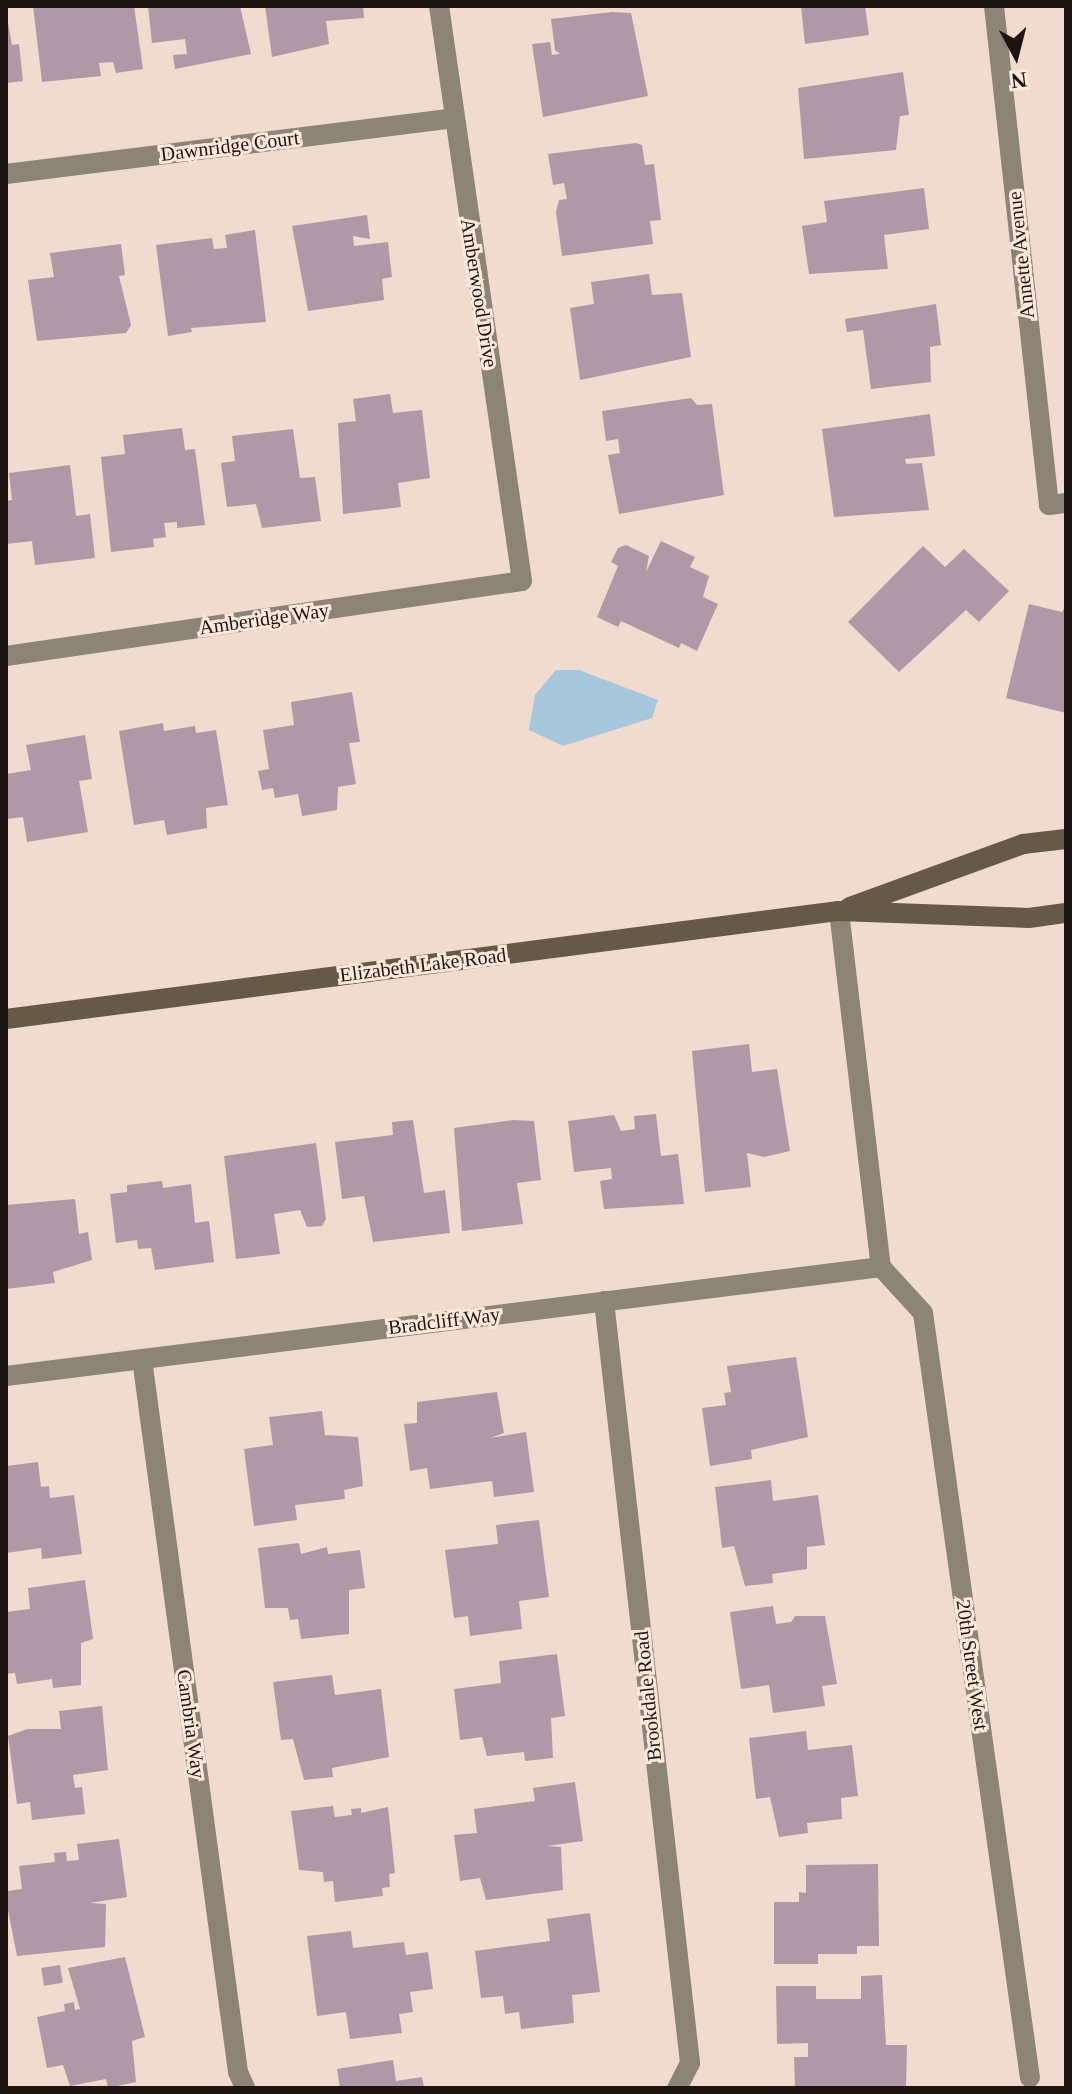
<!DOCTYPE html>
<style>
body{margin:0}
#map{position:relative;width:1072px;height:2094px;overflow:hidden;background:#f1dace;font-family:Georgia,serif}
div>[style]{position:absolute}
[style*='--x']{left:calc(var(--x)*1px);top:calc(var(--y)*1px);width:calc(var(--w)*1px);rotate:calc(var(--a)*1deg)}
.water>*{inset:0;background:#a7c7dc}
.building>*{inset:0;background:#af99a6;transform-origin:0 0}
.minor>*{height:20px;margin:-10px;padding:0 10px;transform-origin:10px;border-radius:10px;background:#8d8478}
.secondary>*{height:20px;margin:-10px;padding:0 10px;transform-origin:10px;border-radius:10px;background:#665948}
span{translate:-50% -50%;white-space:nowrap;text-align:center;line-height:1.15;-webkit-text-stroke:6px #fee7db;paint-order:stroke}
.street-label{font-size:20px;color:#1d1511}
.frame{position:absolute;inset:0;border:8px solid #1d1511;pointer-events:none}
.north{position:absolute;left:976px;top:16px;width:80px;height:80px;-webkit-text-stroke:6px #fee7db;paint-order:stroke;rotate:173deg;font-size:22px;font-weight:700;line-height:32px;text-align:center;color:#1d1511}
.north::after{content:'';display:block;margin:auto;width:28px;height:36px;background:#1d1511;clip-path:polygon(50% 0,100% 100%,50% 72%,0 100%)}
</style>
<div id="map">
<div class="water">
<i style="clip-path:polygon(556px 670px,579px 670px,658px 700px,652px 718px,563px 746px,529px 730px,535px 695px)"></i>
</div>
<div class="building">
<i style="clip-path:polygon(33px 6px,134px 6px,143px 69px,116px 73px,113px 62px,99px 63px,101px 76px,42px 82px)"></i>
<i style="clip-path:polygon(148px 6px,240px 6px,251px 54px,175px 69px,173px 55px,187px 54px,185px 39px,152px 43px)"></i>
<i style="clip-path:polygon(265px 6px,363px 6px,364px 18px,326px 21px,329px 44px,272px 57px)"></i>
<i style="clip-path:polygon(801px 6px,865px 6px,869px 35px,805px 44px)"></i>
<i style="clip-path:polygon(6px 11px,12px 45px,19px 44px,23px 81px,6px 83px)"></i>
<i style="clip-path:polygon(612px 12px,631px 13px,648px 96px,543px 117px,532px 44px,550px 42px,552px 55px,560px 54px,555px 50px,551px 19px)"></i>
<i style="clip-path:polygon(903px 72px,909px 115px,900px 116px,896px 150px,804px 159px,798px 88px)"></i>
<i style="clip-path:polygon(636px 143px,642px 145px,645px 165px,654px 164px,661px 220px,650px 221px,653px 244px,562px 256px,556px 212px,559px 200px,567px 199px,564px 183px,553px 185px,548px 154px)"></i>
<i style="clip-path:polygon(924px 188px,929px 229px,884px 235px,888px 269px,809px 274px,802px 226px,827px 222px,824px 201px)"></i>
<i style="clip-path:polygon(367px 215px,370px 239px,353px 236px,354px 246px,388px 242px,392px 277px,382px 279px,384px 300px,308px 311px,292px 226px)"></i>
<i style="clip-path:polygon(255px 230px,266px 322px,191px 328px,192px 332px,168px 336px,156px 245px,212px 238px,214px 249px,227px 248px,225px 235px)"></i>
<i style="clip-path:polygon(121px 244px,125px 275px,119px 276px,131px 325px,126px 333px,37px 341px,28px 280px,54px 277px,50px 253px)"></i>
<i style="clip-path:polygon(649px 274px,652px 295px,682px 293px,691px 357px,580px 380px,570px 308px,594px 304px,591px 282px)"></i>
<i style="clip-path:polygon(936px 304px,941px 345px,930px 347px,931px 382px,871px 389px,863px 330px,847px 332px,845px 319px)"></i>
<i style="clip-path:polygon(390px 394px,393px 413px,422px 410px,430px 478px,398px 483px,401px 507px,343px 514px,338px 423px,356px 421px,353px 399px)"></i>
<i style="clip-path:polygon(691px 398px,697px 405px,712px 404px,724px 495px,619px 514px,608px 455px,620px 453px,618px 439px,606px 441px,602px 411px)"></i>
<i style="clip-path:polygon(930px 414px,935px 456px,905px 459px,906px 464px,922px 463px,929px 510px,834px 517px,822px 429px)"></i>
<i style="clip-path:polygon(182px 428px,185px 450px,195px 449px,205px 525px,177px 528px,177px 522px,164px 523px,166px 537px,153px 539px,154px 547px,111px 552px,101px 457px,125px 454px,123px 435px)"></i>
<i style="clip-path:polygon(293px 429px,300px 478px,315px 477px,321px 521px,262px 528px,256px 504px,227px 507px,221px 463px,235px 461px,232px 436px)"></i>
<i style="clip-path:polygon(70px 465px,76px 516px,90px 514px,95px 558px,35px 565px,32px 541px,6px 544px,6px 501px,12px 500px,9px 473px)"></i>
<i style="clip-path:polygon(661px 541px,695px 557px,690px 567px,709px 576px,703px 597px,718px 604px,697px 651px,681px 643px,679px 648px,621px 621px,618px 627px,597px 617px,618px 566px,611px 562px,618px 548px,626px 545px,649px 556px,646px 572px)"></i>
<i style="clip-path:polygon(923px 546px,945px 567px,964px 549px,1009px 591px,979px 622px,966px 610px,899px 672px,848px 622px)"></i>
<i style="clip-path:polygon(1029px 604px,1062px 612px,1066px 605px,1066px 713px,1006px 698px)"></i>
<i style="clip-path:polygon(352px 692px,360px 742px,349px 743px,356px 784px,338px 787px,337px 810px,302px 816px,298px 794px,275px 798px,273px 788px,262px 790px,258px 771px,269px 769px,263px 730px,294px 725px,291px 702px)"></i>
<i style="clip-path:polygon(163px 723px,164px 731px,195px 726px,196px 733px,216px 730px,228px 805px,206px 808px,207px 828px,167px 835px,164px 820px,134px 825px,119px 731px)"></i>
<i style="clip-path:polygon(85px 735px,92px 779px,79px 781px,88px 832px,27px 842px,23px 817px,7px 819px,6px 774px,31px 770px,26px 745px)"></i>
<i style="clip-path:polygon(749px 1044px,752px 1072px,777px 1069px,790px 1151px,764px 1157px,747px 1153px,751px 1187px,705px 1192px,692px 1051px)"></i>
<i style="clip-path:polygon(656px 1114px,661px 1156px,678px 1154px,684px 1204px,604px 1209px,600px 1181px,612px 1179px,611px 1168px,574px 1172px,568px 1121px,614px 1115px,621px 1131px,635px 1129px,634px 1116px)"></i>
<i style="clip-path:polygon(413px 1120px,424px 1193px,445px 1190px,450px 1233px,373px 1242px,364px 1196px,342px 1199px,335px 1142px,393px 1135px,392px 1122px)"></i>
<i style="clip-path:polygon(513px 1120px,534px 1121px,541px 1180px,517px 1183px,523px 1224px,462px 1231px,454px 1128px)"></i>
<i style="clip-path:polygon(316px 1143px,326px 1219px,322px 1226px,307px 1227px,300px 1210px,274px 1214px,280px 1254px,236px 1259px,224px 1156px)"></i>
<i style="clip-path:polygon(162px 1181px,163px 1188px,191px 1184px,195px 1223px,209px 1221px,214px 1262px,155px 1270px,151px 1248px,138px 1249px,137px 1240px,116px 1243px,110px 1194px,127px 1192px,127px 1185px)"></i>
<i style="clip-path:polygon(75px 1199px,79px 1234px,88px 1232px,92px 1260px,53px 1272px,55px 1283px,6px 1289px,6px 1205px)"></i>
<i style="clip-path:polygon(796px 1357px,808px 1437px,751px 1450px,752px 1459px,710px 1466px,702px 1408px,726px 1405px,724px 1393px,731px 1392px,727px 1366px)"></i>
<i style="clip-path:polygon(497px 1392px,504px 1433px,490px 1438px,526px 1432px,534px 1492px,494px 1497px,492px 1481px,430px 1489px,427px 1468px,410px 1471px,404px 1424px,417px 1423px,417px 1402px)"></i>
<i style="clip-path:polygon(322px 1411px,325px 1435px,358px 1437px,363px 1486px,344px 1490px,345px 1499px,295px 1505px,297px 1520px,254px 1526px,244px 1449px,273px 1445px,269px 1417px)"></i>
<i style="clip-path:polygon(38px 1462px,41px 1487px,49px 1486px,50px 1498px,74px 1495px,82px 1554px,42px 1559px,41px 1548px,6px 1553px,6px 1466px)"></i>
<i style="clip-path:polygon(771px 1480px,773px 1501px,818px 1495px,825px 1545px,807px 1547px,807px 1569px,772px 1574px,773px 1583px,745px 1586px,734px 1546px,722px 1548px,715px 1487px)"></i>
<i style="clip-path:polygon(539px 1520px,549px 1597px,519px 1601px,522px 1629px,470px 1636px,468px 1616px,454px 1618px,445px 1550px,498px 1544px,496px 1525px)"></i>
<i style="clip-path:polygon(299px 1543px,301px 1554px,327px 1547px,328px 1554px,360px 1550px,365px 1588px,349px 1590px,349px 1634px,301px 1639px,298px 1619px,290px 1620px,288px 1608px,265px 1608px,258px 1548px)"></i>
<i style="clip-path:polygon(85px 1580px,93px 1639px,81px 1643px,81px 1685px,53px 1688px,52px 1679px,17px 1684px,15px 1673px,6px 1674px,6px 1612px,30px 1609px,28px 1588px)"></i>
<i style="clip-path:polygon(773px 1606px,776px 1624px,791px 1622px,795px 1616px,825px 1616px,837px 1684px,822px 1686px,825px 1706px,773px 1713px,769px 1685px,741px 1689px,730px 1612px)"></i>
<i style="clip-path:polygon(557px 1654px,565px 1716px,551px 1718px,553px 1758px,525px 1761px,524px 1752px,487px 1756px,482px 1737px,460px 1740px,454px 1689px,501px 1683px,499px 1661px)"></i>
<i style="clip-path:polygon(332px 1675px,335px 1695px,381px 1689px,389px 1757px,332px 1768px,333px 1777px,304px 1780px,293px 1739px,281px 1740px,273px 1682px)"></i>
<i style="clip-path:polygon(102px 1706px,108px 1770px,73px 1775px,75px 1788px,82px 1787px,85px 1814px,32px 1820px,30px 1802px,17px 1804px,8px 1736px,27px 1729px,61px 1729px,59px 1711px)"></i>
<i style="clip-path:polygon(806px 1731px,808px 1750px,852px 1745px,858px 1796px,841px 1798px,842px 1819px,807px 1823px,808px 1833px,779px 1837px,770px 1797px,756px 1799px,749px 1738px)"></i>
<i style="clip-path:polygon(575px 1782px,583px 1841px,547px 1846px,561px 1847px,563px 1890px,486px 1900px,480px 1878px,460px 1881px,454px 1835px,477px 1833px,474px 1809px,535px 1801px,533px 1788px)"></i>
<i style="clip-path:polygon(333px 1806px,335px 1817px,352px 1815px,351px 1809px,361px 1808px,361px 1813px,388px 1807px,395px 1873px,389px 1874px,390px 1887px,382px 1888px,383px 1896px,335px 1902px,333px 1881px,324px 1882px,323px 1872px,299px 1870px,291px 1811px)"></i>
<i style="clip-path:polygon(119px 1839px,127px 1897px,90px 1903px,106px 1904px,105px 1947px,17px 1956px,7px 1905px,8px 1891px,22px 1889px,19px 1866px,55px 1862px,54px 1853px,66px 1852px,67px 1861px,79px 1860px,77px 1844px)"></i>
<i style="clip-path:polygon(878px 1864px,879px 1946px,857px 1946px,857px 1954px,818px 1954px,818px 1964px,774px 1964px,774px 1902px,799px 1902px,799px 1892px,806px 1893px,806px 1865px)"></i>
<i style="clip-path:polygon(590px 1913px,600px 1992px,572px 1995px,574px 2023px,521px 2029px,519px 2012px,505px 2014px,503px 1996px,481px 1998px,475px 1951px,550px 1941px,547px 1919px)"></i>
<i style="clip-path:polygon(351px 1931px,353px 1948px,404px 1942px,406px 1955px,428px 1952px,433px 1989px,410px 1992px,413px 2012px,399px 2014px,402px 2033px,350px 2039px,346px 2012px,317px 2016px,307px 1936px)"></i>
<i style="clip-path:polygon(125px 1957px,145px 2037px,132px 2041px,136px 2082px,108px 2088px,106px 2079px,70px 2086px,63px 2065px,47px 2068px,37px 2017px,65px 2011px,64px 2004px,74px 2002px,75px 2010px,80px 2009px,68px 1968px)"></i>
<i style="left:60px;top:1965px;width:18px;height:19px;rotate:81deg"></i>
<i style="clip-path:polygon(882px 1975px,886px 2045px,907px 2045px,906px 2088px,795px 2088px,794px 2057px,808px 2057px,808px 2043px,777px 2044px,776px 1986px,816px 1986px,816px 1999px,861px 1999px,861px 1976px)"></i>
<i style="clip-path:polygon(393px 2060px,396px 2081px,422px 2077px,424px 2088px,340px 2088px,337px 2069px)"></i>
</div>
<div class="minor">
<i style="--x:994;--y:6;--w:502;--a:83.71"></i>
<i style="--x:1049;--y:505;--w:17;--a:-7"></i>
<i style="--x:6;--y:174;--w:450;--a:-7.1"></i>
<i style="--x:6;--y:656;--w:521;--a:-8.27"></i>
<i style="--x:522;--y:581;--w:581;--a:-98.21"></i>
<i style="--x:839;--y:911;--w:358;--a:83.3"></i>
<i style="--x:881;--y:1267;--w:62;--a:47.6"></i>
<i style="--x:923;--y:1313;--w:772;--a:82.04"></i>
<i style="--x:604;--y:1301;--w:767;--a:83.56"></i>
<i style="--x:690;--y:2063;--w:28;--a:117"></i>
<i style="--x:142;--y:1359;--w:719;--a:82.33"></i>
<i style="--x:238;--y:2072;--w:17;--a:66"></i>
<i style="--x:6;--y:1376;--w:882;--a:-7.1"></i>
</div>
<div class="secondary">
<i style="--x:850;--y:907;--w:184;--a:-20"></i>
<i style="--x:1023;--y:844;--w:43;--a:-6.6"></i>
<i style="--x:6;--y:1019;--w:840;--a:-7.39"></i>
<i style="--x:839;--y:911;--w:190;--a:2.1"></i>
<i style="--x:1029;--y:918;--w:37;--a:-8"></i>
</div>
<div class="street-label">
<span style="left:230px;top:146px;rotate:-7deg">Dawnridge Court</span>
<span style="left:1021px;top:255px;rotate:-96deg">Annette Avenue</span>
<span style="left:479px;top:293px;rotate:81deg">Amberwood Drive</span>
<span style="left:264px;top:619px;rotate:-8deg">Amberidge Way</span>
<span style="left:423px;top:965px;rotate:-7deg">Elizabeth Lake Road</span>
<span style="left:444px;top:1321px;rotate:-7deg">Bradcliff Way</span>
<span style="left:972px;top:1665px;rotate:82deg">20th Street West</span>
<span style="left:648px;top:1696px;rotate:-96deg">Brookdale Road</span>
<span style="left:191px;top:1724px;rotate:82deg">Cambria Way</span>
</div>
<div class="frame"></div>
<div class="north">N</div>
</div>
